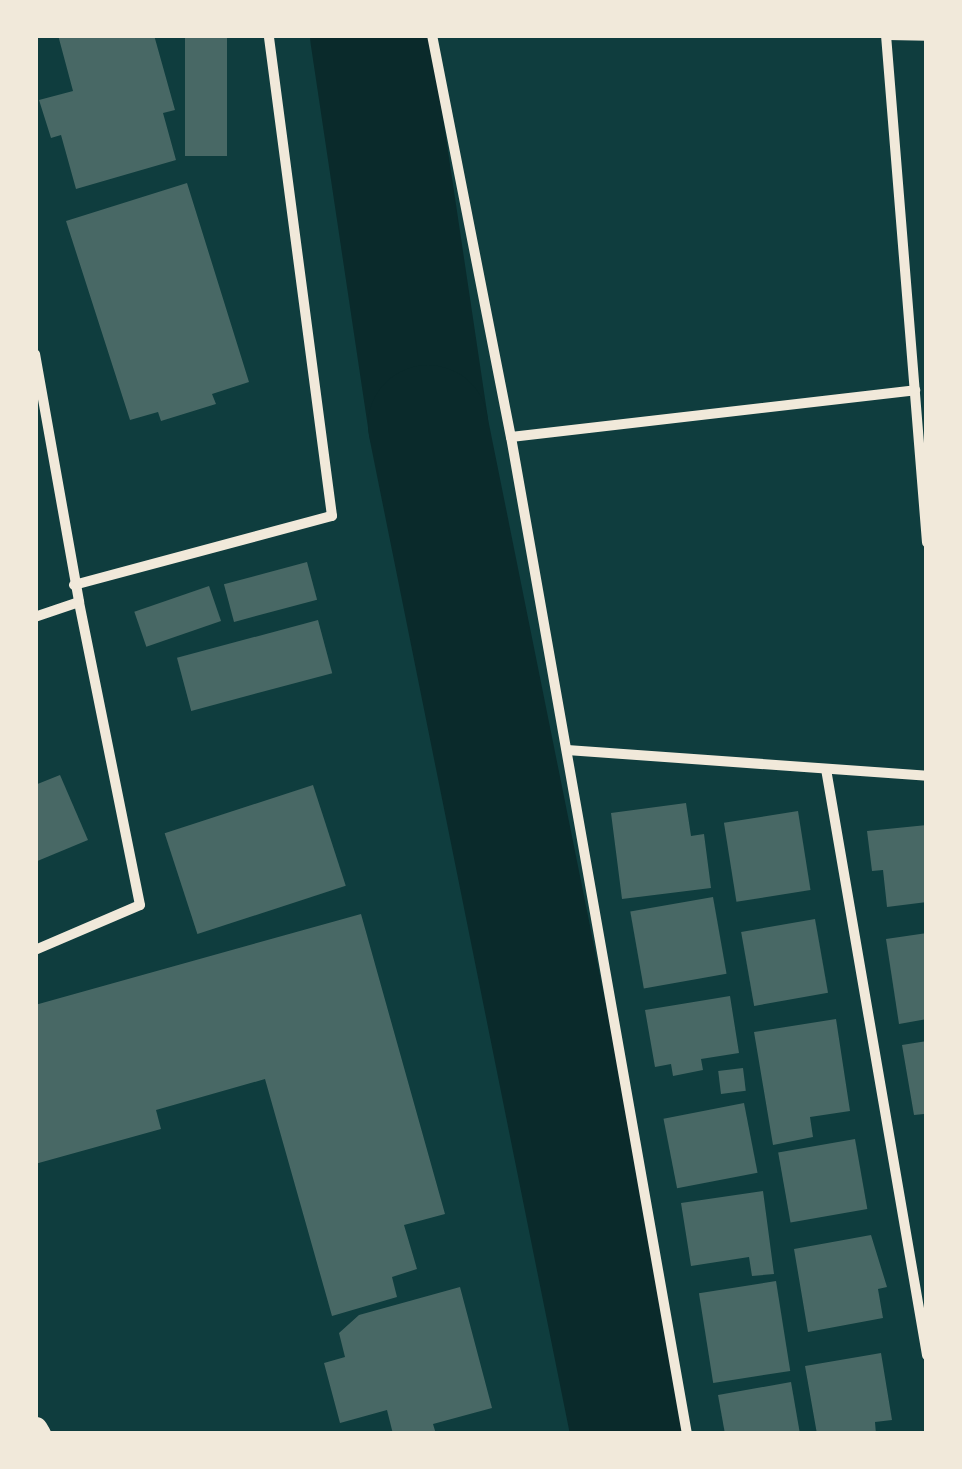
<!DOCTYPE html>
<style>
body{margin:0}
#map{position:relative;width:962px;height:1469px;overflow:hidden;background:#0f3d3e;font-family:Raleway,sans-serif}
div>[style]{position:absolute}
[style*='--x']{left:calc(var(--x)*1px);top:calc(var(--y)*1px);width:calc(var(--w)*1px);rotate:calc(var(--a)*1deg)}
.river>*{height:120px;margin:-60px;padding:0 60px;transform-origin:60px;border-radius:60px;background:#0a2a2b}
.building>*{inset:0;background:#486865;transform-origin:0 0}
.minor>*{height:10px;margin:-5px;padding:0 5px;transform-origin:5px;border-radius:5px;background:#f1e9da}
.primary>*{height:25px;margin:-12.5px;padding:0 12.5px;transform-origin:12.5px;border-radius:12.5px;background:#f1e9da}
span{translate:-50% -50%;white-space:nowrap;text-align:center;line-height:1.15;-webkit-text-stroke:9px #f1e9da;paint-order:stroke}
.frame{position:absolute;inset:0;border:38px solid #f1e9da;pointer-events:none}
</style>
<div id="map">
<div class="river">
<i style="--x:370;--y:35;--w:394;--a:81.5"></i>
<i style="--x:428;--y:425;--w:1029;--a:78.62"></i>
</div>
<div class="building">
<i style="clip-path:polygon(58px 35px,154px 35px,175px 110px,163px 113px,176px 160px,76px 189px,61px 135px,51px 138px,39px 100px,73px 91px)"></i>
<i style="left:185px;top:35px;width:42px;height:121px"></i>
<i style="clip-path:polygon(187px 183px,249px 382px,212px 394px,216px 404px,161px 421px,158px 412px,130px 420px,66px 221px)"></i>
<i style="left:307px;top:562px;width:39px;height:86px;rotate:75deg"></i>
<i style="left:209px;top:586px;width:37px;height:79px;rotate:71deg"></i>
<i style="left:318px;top:620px;width:55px;height:146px;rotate:75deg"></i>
<i style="clip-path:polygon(60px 775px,88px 840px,35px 862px,35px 785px)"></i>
<i style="left:313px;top:785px;width:106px;height:156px;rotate:72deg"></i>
<i style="clip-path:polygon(686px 803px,691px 836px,704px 834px,711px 888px,622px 899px,611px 813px)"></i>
<i style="left:798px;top:811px;width:80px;height:75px;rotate:81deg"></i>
<i style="clip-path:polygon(927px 825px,927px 902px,887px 907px,883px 870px,872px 871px,867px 831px)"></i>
<i style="left:713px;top:897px;width:78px;height:84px;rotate:80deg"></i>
<i style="clip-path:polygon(361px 914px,445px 1214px,404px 1225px,417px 1269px,392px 1277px,397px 1297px,332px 1316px,265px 1079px,156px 1110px,161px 1129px,35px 1164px,35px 1005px)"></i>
<i style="left:815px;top:919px;width:75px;height:75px;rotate:80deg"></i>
<i style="clip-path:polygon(927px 933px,927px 1019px,899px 1024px,886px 939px)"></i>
<i style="clip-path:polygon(730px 996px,739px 1053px,701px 1059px,703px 1070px,673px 1076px,671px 1064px,655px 1067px,645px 1010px)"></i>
<i style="clip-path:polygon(836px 1019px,850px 1111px,810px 1117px,813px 1137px,773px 1145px,754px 1032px)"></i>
<i style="clip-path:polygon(927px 1041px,927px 1122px,925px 1122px,924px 1114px,914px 1115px,902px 1045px)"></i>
<i style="left:743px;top:1068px;width:23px;height:25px;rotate:83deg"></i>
<i style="left:744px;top:1103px;width:71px;height:82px;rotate:79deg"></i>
<i style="left:855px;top:1139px;width:71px;height:78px;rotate:80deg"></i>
<i style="clip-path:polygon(763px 1191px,774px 1274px,752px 1276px,749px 1257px,691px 1266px,681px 1203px)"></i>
<i style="clip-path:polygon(871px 1235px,887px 1287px,878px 1289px,883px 1318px,808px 1332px,794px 1249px)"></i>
<i style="left:776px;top:1281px;width:91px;height:78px;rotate:81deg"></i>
<i style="clip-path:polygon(460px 1287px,492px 1408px,433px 1424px,436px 1434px,393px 1434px,387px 1410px,340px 1423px,324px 1363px,345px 1357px,339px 1333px,359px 1315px)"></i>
<i style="clip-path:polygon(881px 1353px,892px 1420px,875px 1422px,876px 1434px,817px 1434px,805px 1366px)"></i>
<i style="clip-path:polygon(791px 1382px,800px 1434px,725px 1434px,718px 1395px)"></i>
</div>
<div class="minor">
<i style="--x:432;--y:35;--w:410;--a:78.9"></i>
<i style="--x:511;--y:437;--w:1012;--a:79.99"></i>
<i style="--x:886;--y:35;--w:509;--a:85.38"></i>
<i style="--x:888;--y:35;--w:39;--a:1"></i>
<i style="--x:35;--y:354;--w:252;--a:79.9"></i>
<i style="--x:79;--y:602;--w:46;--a:161.2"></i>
<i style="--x:511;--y:437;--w:407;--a:-6.6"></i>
<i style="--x:74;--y:585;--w:267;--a:-15"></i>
<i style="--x:332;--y:516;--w:485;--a:-97.5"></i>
<i style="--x:567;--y:750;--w:361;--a:4.1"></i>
<i style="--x:826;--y:769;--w:595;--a:80.22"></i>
<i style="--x:35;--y:950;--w:114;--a:-23.2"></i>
<i style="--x:140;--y:905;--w:309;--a:-101.4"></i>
</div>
<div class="primary">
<i style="--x:35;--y:1429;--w:6;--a:59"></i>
</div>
<div class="frame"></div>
</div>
